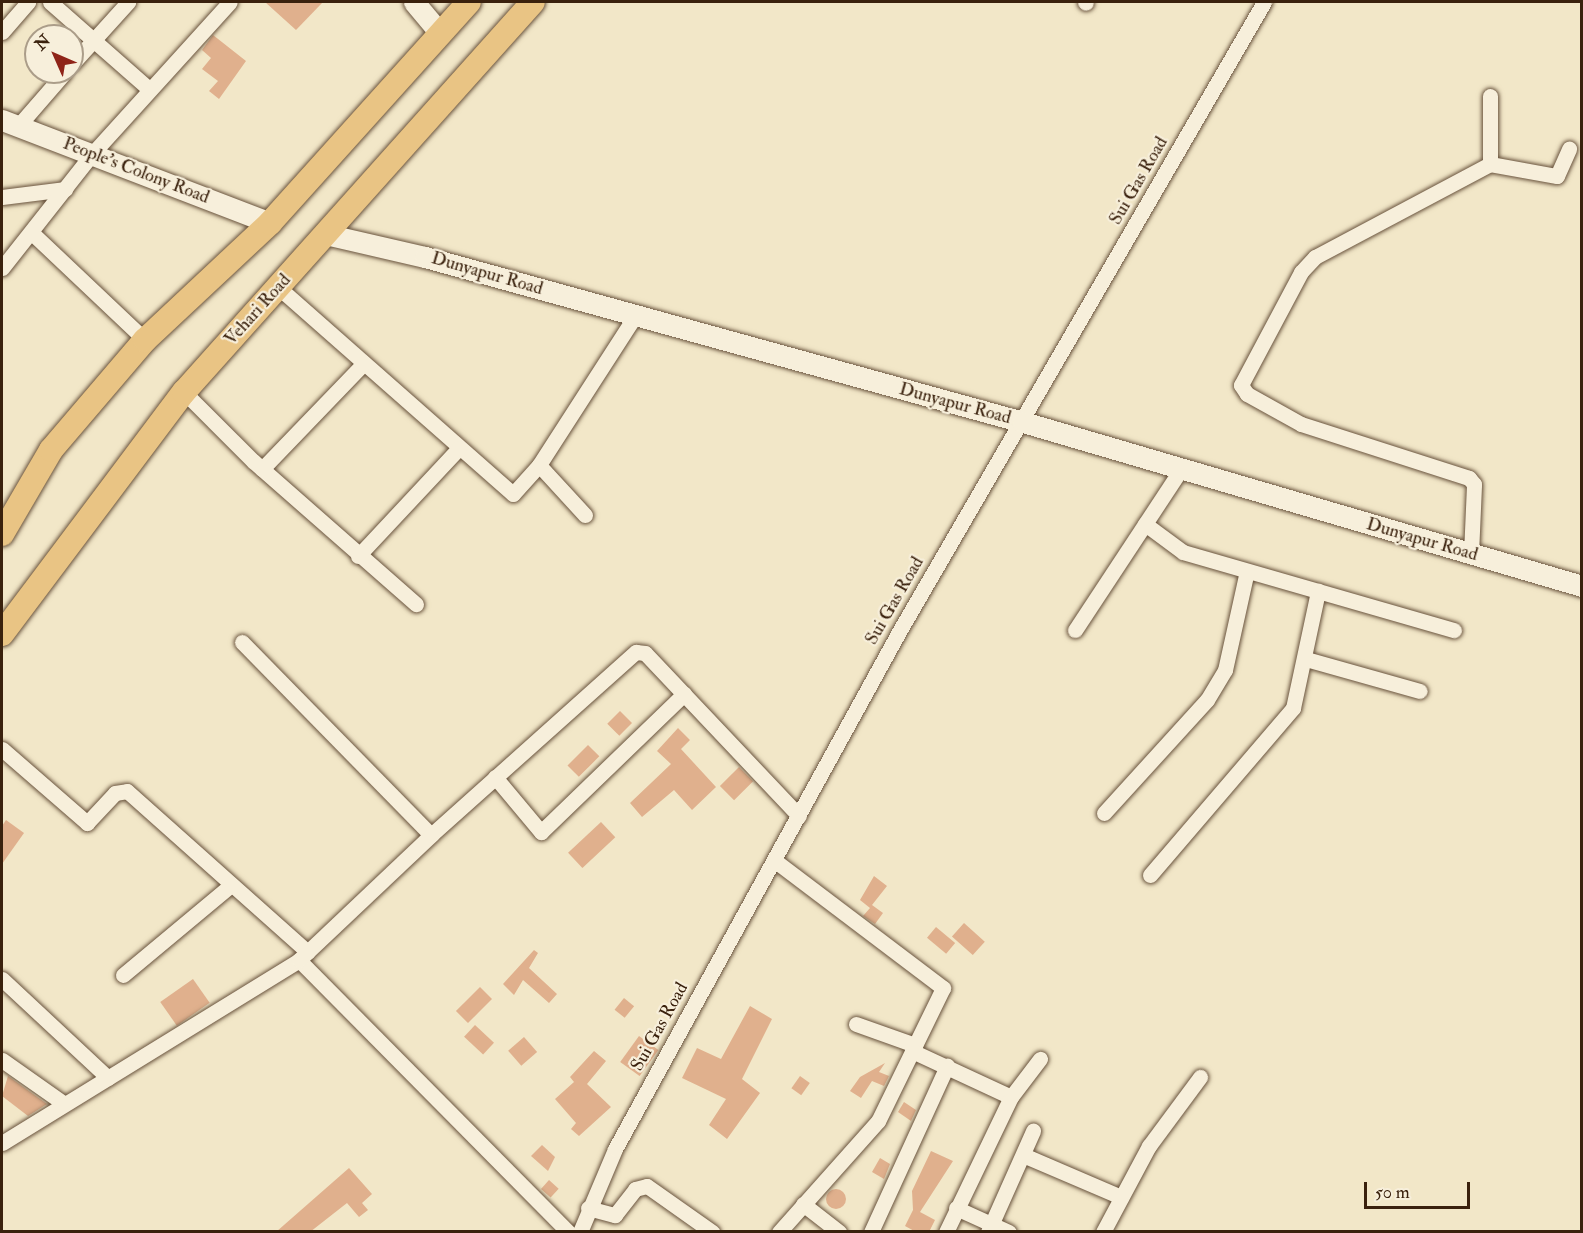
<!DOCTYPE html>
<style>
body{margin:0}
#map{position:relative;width:1583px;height:1233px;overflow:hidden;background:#f2e7c8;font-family:"IM FELL Double Pica",serif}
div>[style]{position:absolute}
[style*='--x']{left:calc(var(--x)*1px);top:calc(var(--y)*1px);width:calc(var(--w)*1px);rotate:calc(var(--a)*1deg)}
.building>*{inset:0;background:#e0b08d;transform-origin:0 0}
.round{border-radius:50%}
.roads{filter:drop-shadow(0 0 2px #68523c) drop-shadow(0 0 2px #68523c)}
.street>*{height:15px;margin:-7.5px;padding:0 7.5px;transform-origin:7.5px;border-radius:7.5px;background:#f7efdb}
.secondary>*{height:21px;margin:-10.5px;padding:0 10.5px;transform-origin:10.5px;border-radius:10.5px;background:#f7efdb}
.primary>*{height:24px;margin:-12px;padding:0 12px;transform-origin:12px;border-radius:12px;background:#e9c484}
span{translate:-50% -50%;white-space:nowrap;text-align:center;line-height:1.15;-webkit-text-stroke:4.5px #f7efdb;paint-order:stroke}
.street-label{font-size:18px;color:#3a210d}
.frame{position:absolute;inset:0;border:3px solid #3a210d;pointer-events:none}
.north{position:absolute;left:24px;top:24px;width:60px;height:60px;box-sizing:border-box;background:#f7efdb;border:2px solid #ab9d89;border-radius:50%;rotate:315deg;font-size:16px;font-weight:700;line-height:24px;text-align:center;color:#3a210d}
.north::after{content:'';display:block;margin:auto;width:21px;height:27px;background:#8f2418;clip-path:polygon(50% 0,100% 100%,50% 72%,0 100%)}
.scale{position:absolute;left:1364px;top:1182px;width:106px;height:27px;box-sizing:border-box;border:3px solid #3a210d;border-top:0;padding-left:8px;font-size:18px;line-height:21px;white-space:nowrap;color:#3a210d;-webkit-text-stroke:4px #f7efdb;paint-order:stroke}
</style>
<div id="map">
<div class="building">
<i style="clip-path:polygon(265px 2px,323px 2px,296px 30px)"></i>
<i style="clip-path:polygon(213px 35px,246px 61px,219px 99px,209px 91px,218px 81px,202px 69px,211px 58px,202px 50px)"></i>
<i style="left:620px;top:711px;width:17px;height:18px;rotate:45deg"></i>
<i style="clip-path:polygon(678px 728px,690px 740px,681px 749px,716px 787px,692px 810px,674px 790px,642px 817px,630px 803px,671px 764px,657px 751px)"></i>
<i style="left:588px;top:745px;width:16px;height:29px;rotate:45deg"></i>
<i style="left:739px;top:767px;width:20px;height:27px;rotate:45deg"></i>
<i style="clip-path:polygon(6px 820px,24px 833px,2px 864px,2px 826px)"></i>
<i style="left:601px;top:822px;width:21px;height:45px;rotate:47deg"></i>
<i style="clip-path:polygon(874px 876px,887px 886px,872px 905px,883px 913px,875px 924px,863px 916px,870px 908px,860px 900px)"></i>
<i style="left:964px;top:923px;width:28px;height:18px;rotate:42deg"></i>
<i style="left:936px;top:927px;width:25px;height:14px;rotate:40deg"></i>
<i style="clip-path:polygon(534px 950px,538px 953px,529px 968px,557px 994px,549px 1003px,523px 980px,514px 995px,503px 984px)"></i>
<i style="left:193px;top:979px;width:29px;height:40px;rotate:55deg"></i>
<i style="left:480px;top:987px;width:17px;height:34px;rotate:45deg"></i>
<i style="left:624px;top:998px;width:13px;height:15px;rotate:39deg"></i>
<i style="clip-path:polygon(750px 1006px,772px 1019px,742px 1079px,760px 1093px,727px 1139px,709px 1125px,726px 1099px,682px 1078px,697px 1048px,721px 1059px)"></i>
<i style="left:475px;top:1025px;width:26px;height:16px;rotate:43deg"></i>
<i style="left:639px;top:1036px;width:24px;height:32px;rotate:36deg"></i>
<i style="left:524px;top:1037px;width:20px;height:21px;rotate:49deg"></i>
<i style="clip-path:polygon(594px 1051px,606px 1061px,587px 1084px,611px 1107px,579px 1136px,571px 1129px,576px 1123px,555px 1099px,574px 1082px,570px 1077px)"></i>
<i style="clip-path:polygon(885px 1063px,879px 1072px,889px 1076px,884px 1086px,872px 1081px,861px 1098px,850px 1091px,860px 1077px)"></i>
<i style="clip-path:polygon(8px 1076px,47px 1104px,28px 1116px,2px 1096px)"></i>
<i style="left:800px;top:1076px;width:12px;height:15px;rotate:35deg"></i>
<i style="clip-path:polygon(904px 1102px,916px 1110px,911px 1121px,898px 1112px)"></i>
<i style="clip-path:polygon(542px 1145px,555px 1157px,548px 1171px,531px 1156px)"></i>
<i style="clip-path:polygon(931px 1151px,953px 1161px,920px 1212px,935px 1220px,929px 1232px,916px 1232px,905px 1226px,913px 1210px,912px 1191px)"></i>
<i style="clip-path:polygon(880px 1158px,890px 1164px,884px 1179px,872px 1172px)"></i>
<i style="clip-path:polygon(349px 1168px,372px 1194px,362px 1203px,368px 1210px,359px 1217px,347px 1203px,310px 1232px,276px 1232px)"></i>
<i style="left:549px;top:1180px;width:13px;height:12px;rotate:42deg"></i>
<i class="round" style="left:826px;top:1189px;width:20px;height:20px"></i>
</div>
<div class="roads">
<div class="street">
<i style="--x:50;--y:2;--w:132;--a:41.3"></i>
<i style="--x:1085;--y:2;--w:1;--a:45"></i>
<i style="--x:2;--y:32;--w:40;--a:-49"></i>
<i style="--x:72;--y:64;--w:84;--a:-47.9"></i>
<i style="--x:19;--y:125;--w:70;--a:-49"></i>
<i style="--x:1490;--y:164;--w:68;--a:-90"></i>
<i style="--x:2;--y:197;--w:64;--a:-7.2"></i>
<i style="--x:32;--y:233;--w:156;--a:43.4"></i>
<i style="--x:2;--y:268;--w:145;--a:-51.7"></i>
<i style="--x:92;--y:154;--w:205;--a:-47.8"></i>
<i style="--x:278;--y:287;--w:313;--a:41.4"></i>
<i style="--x:513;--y:494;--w:39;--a:-48"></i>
<i style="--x:539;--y:465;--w:177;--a:-57.2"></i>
<i style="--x:184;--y:392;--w:98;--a:45"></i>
<i style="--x:253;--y:461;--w:217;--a:41.3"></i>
<i style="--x:539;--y:465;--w:68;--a:47.4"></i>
<i style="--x:262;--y:469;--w:147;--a:-46.1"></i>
<i style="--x:1145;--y:524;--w:47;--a:36.4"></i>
<i style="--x:1183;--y:552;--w:282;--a:16.1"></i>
<i style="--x:1471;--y:554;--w:70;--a:-87.5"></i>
<i style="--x:1474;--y:484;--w:8;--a:-130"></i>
<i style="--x:1469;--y:478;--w:176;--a:-162.2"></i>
<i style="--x:1301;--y:424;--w:62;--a:-150.9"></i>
<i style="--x:1247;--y:394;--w:11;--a:-124"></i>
<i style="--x:1241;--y:385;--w:128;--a:-62"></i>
<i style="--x:1301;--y:272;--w:21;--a:-47"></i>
<i style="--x:1315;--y:257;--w:198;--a:-28"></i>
<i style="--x:1490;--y:164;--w:68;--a:10.2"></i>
<i style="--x:1557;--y:176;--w:30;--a:-66"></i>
<i style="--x:358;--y:556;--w:148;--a:-46.9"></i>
<i style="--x:1075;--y:630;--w:193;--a:-56.6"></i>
<i style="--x:242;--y:642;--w:270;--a:45.6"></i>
<i style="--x:1306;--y:659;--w:118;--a:15.7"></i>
<i style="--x:2;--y:749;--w:113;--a:41"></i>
<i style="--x:87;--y:823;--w:41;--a:-47"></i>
<i style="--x:115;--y:793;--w:12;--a:-9"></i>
<i style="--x:127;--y:791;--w:242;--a:41.7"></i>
<i style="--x:495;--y:777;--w:72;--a:50.1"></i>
<i style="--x:541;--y:832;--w:199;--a:-44"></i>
<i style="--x:1104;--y:813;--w:153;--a:-47.7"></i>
<i style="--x:1207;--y:700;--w:35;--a:-59"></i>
<i style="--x:1225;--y:670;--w:101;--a:-77.5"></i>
<i style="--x:774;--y:860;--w:212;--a:37.1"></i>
<i style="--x:943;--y:988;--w:148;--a:116"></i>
<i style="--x:878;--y:1121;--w:149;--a:131.7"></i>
<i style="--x:1150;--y:875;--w:220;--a:-49.4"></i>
<i style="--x:1293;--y:708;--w:120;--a:-77.9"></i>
<i style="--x:299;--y:960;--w:383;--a:45.3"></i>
<i style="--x:123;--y:975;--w:141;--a:-39.8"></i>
<i style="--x:2;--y:979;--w:145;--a:43"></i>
<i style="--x:856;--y:1024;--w:63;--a:19.6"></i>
<i style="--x:912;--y:1051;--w:109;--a:24.9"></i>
<i style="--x:2;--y:1060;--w:75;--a:35.2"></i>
<i style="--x:2;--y:1143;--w:349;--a:-31.6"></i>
<i style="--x:299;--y:960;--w:182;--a:-43.4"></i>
<i style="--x:431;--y:835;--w:275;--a:-41.8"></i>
<i style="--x:636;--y:652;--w:9;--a:6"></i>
<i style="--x:645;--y:653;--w:224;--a:46.6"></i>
<i style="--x:1023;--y:1155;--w:107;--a:23.2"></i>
<i style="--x:803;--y:1204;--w:46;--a:37.9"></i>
<i style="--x:588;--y:1208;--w:28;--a:15"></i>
<i style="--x:615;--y:1215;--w:33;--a:-52"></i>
<i style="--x:635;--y:1189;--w:12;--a:-14"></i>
<i style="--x:647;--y:1186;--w:80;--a:35.3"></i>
<i style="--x:956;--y:1208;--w:58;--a:24.4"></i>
<i style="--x:580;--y:1232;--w:90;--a:-67.1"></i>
<i style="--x:615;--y:1149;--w:592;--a:-61.23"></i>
<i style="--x:900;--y:630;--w:726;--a:-59.9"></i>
<i style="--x:871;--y:1232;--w:183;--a:-65.4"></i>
<i style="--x:946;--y:1232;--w:150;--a:-64.3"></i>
<i style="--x:1011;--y:1097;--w:48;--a:-52.7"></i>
<i style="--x:988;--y:1232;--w:111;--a:-66"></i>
<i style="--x:1103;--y:1232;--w:98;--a:-61.9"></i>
<i style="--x:1149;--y:1146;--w:86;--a:-53.5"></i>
</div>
<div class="secondary">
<i style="--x:414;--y:2;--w:40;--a:50"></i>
<i style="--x:2;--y:120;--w:287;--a:21"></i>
<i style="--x:325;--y:234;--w:103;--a:13"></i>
<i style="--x:425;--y:257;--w:620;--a:15.43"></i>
<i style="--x:1023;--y:422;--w:583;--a:16.35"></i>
</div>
<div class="primary">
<i style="--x:2;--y:534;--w:97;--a:-59.7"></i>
<i style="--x:51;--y:450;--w:145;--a:-49.5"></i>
<i style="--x:145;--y:340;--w:171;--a:-43.1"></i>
<i style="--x:270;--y:223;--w:297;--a:-48"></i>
<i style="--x:2;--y:634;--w:303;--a:-53.1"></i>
<i style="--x:184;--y:392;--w:523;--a:-48.18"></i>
</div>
</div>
<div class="street-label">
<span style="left:136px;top:171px;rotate:21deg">People's Colony Road</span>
<span style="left:1139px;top:181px;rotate:-60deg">Sui Gas Road</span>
<span style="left:487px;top:274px;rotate:16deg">Dunyapur Road</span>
<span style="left:258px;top:310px;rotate:-48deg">Vehari Road</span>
<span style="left:955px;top:404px;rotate:15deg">Dunyapur Road</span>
<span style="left:1422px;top:540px;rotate:16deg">Dunyapur Road</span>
<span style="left:895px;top:601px;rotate:-60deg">Sui Gas Road</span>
<span style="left:660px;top:1027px;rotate:-61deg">Sui Gas Road</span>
</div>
<div class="frame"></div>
<div class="north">N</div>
<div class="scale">50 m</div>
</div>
